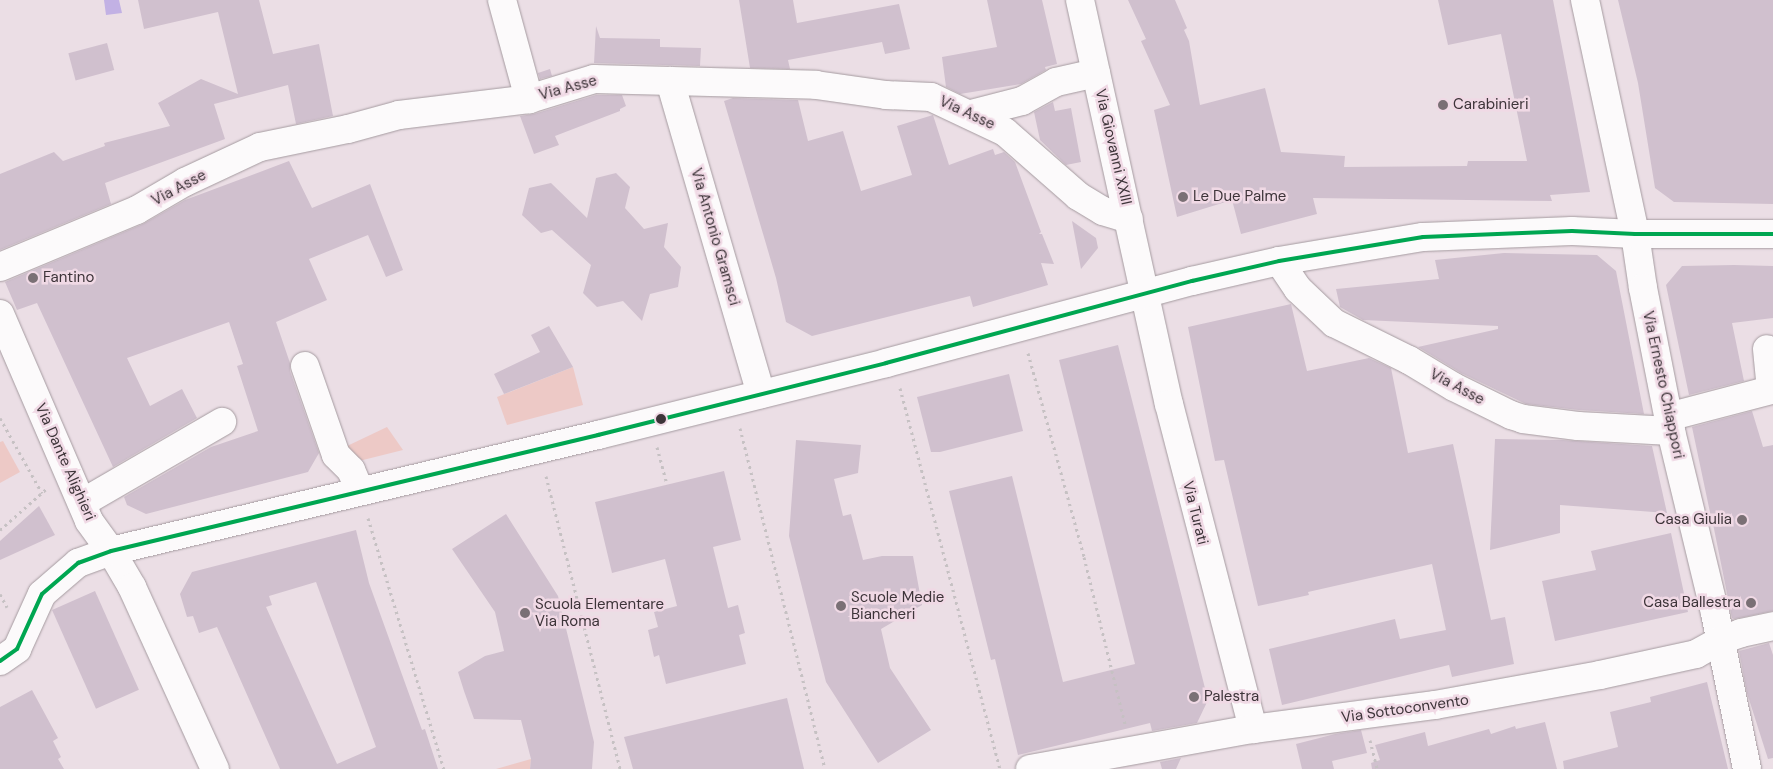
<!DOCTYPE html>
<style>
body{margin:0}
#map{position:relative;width:1773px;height:769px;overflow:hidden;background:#ebdee5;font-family:"DM Sans",sans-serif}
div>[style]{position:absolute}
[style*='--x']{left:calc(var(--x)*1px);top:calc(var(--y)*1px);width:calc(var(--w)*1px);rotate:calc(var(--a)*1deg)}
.green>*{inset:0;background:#edc9c6}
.water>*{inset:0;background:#c2b1e4}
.building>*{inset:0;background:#d0c0ce;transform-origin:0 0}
.path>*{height:3px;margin-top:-1.5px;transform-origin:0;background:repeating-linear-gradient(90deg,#c6c1c3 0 2.5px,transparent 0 6.5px)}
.roads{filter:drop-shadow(0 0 1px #a59ba0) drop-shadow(0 0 1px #a59ba0)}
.minor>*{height:28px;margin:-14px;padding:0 14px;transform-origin:14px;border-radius:14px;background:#fcfafb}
.bus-1>*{height:4px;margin:-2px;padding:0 2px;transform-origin:2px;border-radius:2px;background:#00a651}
.dots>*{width:14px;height:14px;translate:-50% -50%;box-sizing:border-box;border:2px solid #f0d9e5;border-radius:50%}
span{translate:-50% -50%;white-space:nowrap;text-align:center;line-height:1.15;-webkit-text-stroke:5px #f0d9e5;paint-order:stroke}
.street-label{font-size:15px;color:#3d3439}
.poi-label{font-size:15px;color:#3d3439}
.left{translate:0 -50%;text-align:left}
.right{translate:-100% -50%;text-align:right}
</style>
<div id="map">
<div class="green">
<i style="clip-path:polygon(573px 367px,583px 405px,507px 425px,497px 397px)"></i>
<i style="clip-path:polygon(387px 427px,403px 450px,351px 463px,345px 447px)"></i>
<i style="clip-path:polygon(3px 441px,20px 472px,0 483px,0 442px)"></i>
<i style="clip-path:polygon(531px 759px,530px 769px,496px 769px)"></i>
</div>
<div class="water">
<i style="clip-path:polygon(104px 0,119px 0,122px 13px,106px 15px)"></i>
</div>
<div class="building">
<i style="clip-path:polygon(138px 0,259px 0,273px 54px,319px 44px,333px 116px,296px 124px,288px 85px,214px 104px,225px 139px,105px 183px,111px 204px,0 250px,0 174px,54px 152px,63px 161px,105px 146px,104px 143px,170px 126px,158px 103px,201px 79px,238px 94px,218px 12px,144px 29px)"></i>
<i style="clip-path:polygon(739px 0,793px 0,797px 23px,899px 4px,910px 49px,885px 54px,882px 42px,788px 60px,790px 69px,750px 68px)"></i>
<i style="clip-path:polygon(987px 0,1042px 0,1057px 64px,1045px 67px,1046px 70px,1021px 84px,960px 94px,946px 87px,942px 57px,997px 47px)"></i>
<i style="clip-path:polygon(1128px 0,1175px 0,1187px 28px,1184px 30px,1189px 41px,1200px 105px,1265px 88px,1281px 152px,1345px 156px,1344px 167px,1467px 166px,1468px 161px,1527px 161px,1501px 34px,1448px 45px,1438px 0,1553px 0,1590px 192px,1550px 195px,1552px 201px,1313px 198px,1317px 214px,1241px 234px,1232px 200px,1177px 217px,1154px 110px,1170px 105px,1141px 41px,1146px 39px)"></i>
<i style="clip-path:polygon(1618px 0,1773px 0,1773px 204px,1674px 202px,1655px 188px,1638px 83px)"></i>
<i style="clip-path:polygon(596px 26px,600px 38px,660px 39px,660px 47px,701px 48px,700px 66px,594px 63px)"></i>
<i style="left:107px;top:43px;width:28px;height:40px;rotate:75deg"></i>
<i style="clip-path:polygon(550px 69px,552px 76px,540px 79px,538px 73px)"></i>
<i style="clip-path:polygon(596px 95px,622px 95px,626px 106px,620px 109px,620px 111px,555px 136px,559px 145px,534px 154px,520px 116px,534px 114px)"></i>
<i style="clip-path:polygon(733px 98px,798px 100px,808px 141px,843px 131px,861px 191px,912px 175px,897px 126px,933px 115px,949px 165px,993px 149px,995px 155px,1004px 152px,1015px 162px,1041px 232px,1039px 234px,1042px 234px,1054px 264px,1041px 263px,1048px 285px,973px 307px,970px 296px,812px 336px,786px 322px,776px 278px,724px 101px)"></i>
<i style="clip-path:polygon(1053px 102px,1055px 111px,1071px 108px,1081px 162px,1066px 165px,1040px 140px,1034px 112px)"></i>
<i style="clip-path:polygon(289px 161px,312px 208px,370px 184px,403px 270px,386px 277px,368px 235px,309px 259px,327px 300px,276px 322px,290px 363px,290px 371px,319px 453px,308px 472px,146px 514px,127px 505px,124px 497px,211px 447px,258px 431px,237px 366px,243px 364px,229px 322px,127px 358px,150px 406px,182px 389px,197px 418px,113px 467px,37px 303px,17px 310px,5px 282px,143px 224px,185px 200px)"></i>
<i style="clip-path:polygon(616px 173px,630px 187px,625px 208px,644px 229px,668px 223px,664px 247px,681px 267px,678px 287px,650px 294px,642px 321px,623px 301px,597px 307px,583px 293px,591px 265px,552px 230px,541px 233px,522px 215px,529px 188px,551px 183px,587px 218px,596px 178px)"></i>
<i style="clip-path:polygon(1072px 221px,1096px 238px,1098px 248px,1081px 269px)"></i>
<i style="clip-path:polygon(1504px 253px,1597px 255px,1616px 271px,1644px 414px,1579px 410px,1526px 404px,1461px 373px,1418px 347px,1498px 329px,1498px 326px,1363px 320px,1340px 307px,1336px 289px,1439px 279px,1435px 260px)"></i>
<i style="clip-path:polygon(1734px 265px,1773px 266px,1773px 318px,1732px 323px,1744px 381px,1689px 395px,1666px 285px,1682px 266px)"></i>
<i style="clip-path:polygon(1291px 304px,1307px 371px,1369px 358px,1391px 368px,1408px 453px,1453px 444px,1491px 620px,1505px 617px,1514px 664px,1452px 677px,1449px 665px,1282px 705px,1269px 649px,1395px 619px,1400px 639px,1446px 630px,1432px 564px,1308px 592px,1309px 595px,1258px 606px,1224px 460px,1215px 461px,1188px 327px)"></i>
<i style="clip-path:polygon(549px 326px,573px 367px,504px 394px,494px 374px,540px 352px,531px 335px)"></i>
<i style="clip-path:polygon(1118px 345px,1208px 700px,1197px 723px,1152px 731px,1150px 723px,1018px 755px,995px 659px,991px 660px,949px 491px,1012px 476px,1063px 682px,1135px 664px,1059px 360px)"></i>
<i style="clip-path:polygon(1009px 374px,1023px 431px,940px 452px,931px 452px,917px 397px)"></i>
<i style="clip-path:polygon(1752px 411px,1763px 447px,1773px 445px,1773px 611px,1734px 619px,1732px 618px,1713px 524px,1735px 519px,1711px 517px,1692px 427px)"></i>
<i style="clip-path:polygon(1495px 439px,1562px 440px,1652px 446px,1667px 513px,1560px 505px,1560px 533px,1490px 550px)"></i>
<i style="clip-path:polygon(796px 440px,861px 445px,858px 473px,834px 479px,843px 516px,851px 514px,863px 560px,882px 556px,913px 556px,922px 605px,881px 629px,890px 668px,931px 730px,878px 763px,826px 682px,789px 536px)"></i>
<i style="clip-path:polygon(724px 471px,741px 540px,713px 547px,728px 608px,738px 605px,745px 633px,739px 635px,746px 664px,666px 684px,659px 655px,654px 657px,648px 630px,658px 627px,654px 612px,677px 606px,665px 559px,612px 573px,595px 502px)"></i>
<i style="clip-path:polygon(39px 506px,55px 535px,0 560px,0 541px)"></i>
<i style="clip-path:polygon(506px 514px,558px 596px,594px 742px,592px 769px,530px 769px,531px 759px,521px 720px,474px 719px,464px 691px,458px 672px,485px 656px,504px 651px,495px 612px,452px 549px)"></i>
<i style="clip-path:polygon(evenodd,356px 530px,369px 583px,422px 730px,425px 729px,438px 769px,280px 769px,217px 627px,199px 633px,193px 616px,187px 617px,180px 594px,192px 572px,356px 530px,316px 582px,376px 747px,337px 764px,266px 607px,272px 605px,269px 596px,316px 582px)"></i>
<i style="clip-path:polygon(1671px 533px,1688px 612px,1555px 641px,1542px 581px,1596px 570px,1591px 551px)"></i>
<i style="left:95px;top:591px;width:108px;height:47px;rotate:66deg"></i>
<i style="clip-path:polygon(1769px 643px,1773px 655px,1773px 758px,1768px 759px,1747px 693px,1739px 651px)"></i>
<i style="clip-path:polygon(1707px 682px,1728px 769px,1564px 769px,1563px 761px,1618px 747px,1610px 712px,1651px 702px,1650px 697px)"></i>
<i style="clip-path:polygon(32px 690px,58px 738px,53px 741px,61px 757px,58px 759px,64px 769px,0 769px,0 707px)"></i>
<i style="clip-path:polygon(787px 698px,804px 769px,633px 769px,624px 737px)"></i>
<i style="clip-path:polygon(1545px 722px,1557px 769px,1372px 769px,1371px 763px,1380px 760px,1375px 745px,1425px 732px,1428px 746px,1489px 729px,1491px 734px,1515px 726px,1516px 729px)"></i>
<i style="clip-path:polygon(1361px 730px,1367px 753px,1332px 761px,1334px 769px,1302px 769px,1296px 744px,1335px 734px)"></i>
<i style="clip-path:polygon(1181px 758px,1176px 769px,1162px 769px,1160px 762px)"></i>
</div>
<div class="path">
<i style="--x:1028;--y:353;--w:212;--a:74.6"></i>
<i style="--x:1084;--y:557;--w:172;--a:76.2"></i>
<i style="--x:900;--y:388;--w:394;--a:75.3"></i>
<i style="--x:0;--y:418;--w:86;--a:60.8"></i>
<i style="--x:740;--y:428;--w:351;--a:76"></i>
<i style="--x:657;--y:447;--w:39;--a:75"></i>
<i style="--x:546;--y:476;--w:302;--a:75.8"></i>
<i style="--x:368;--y:518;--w:262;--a:73.2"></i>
<i style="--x:0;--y:530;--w:62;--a:-41.7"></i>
<i style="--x:0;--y:594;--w:15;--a:62"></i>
<i style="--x:1370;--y:740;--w:30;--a:76"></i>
</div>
<div class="roads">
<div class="minor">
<i style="--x:502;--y:0;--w:103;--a:74.7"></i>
<i style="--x:1080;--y:0;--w:414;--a:77.6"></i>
<i style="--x:1169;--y:404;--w:336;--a:75.5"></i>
<i style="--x:1585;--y:0;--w:239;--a:77.9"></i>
<i style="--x:1635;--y:234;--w:55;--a:81.6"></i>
<i style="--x:1643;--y:288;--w:146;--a:78.9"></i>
<i style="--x:1671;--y:431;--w:187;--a:76.4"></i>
<i style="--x:1715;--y:613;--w:159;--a:78.4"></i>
<i style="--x:670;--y:81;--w:326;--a:73.8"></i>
<i style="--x:971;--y:114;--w:53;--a:-14.3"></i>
<i style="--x:1022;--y:101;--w:39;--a:-29"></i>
<i style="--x:1056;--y:82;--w:41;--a:-12.7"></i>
<i style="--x:1279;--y:261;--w:34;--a:56"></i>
<i style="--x:1298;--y:289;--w:50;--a:43.4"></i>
<i style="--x:1334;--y:323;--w:84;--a:26.3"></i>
<i style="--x:1409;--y:360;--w:52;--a:31"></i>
<i style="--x:1454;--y:387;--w:64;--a:26.2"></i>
<i style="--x:1511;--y:415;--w:13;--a:18"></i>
<i style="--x:1523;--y:419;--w:55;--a:7.3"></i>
<i style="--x:1578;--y:426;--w:93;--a:3.1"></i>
<i style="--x:0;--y:267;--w:148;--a:-22.6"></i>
<i style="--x:137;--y:210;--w:56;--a:-30.3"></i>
<i style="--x:185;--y:182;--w:83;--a:-25"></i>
<i style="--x:260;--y:147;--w:90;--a:-11.6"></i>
<i style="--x:348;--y:129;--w:53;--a:-15.4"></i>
<i style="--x:399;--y:115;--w:131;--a:-7"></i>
<i style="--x:529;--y:99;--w:68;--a:-17.1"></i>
<i style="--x:594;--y:79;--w:222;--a:1.5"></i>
<i style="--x:816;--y:85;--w:71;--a:8.1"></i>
<i style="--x:886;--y:95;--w:45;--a:2.5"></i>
<i style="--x:931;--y:97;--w:82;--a:25.3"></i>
<i style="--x:1005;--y:132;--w:97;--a:41.2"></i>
<i style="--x:1078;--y:196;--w:29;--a:31"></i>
<i style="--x:1103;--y:211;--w:27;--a:17"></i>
<i style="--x:0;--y:314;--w:225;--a:66.7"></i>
<i style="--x:89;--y:521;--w:37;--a:54"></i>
<i style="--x:111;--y:551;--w:42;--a:59.7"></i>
<i style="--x:132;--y:587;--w:200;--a:65.5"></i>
<i style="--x:305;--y:366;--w:94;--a:70.8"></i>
<i style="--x:336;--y:455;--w:21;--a:45"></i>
<i style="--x:351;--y:470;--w:23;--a:67"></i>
<i style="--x:1668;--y:417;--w:106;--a:-14.7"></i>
<i style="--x:1771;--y:390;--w:41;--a:-95.6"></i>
<i style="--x:82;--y:503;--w:162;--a:-30.1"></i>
<i style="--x:0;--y:661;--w:21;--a:-35"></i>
<i style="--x:17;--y:649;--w:60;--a:-65.6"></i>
<i style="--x:42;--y:594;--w:48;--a:-40.7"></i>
<i style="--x:78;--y:563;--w:35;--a:-20"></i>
<i style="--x:111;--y:551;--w:501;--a:-13.4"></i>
<i style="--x:598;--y:435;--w:297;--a:-14"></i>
<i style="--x:886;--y:363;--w:317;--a:-15"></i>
<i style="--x:1192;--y:281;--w:89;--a:-12.9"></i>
<i style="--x:1279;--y:261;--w:146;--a:-9.5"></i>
<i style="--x:1423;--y:237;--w:149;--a:-2.3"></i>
<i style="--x:1572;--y:231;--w:63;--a:2.7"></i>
<i style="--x:1635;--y:234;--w:138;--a:0"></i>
<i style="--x:1030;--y:769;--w:227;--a:-10.2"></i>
<i style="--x:1253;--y:729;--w:184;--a:-7.5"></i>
<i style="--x:1435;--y:705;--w:168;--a:-10.3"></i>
<i style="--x:1600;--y:675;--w:98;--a:-12.3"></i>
<i style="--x:1696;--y:654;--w:29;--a:-29"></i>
<i style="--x:1721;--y:640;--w:21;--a:-19"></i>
<i style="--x:1741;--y:633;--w:33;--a:-12"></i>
</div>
</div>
<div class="bus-1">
<i style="--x:0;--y:661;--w:21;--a:-35"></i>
<i style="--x:17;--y:649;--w:60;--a:-65.6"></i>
<i style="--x:42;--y:594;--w:48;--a:-40.7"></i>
<i style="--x:78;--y:563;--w:35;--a:-20"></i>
<i style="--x:111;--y:551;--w:501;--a:-13.4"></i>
<i style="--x:598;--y:435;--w:297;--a:-14"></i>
<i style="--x:886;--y:363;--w:317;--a:-15"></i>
<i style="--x:1192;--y:281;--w:89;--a:-12.9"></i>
<i style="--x:1279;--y:261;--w:146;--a:-9.5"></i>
<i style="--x:1423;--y:237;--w:149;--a:-2.3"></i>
<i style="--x:1572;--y:231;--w:63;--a:2.7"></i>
<i style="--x:1635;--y:234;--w:138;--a:0"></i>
</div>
<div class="dots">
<i style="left:1443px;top:105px;background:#7a7075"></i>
<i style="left:1183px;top:197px;background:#7a7075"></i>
<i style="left:33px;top:278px;background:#7a7075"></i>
<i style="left:661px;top:419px;background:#3d3439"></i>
<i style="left:1742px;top:520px;background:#7a7075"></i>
<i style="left:1751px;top:603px;background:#7a7075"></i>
<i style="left:841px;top:606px;background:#7a7075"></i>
<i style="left:525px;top:613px;background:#7a7075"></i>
<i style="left:1194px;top:697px;background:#7a7075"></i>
</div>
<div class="street-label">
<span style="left:568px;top:88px;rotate:-15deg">Via Asse</span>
<span style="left:967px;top:113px;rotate:25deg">Via Asse</span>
<span style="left:1113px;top:147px;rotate:77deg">Via Giovanni XXIII</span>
<span style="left:179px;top:188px;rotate:-28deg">Via Asse</span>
<span style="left:715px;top:237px;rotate:74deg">Via Antonio Gramsci</span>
<span style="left:1663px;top:385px;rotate:78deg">Via Ernesto Chiappori</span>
<span style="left:1457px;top:387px;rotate:28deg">Via Asse</span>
<span style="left:65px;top:462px;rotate:66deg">Via Dante Alighieri</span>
<span style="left:1195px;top:513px;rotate:76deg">Via Turati</span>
<span style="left:1405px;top:709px;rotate:-8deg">Via Sottoconvento</span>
</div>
<div class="poi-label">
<span class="left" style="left:1453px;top:105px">Carabinieri</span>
<span class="left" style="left:1193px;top:197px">Le Due Palme</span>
<span class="left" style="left:43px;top:278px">Fantino</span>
<span class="right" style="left:1732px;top:520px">Casa Giulia</span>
<span class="left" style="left:851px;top:606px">Scuole Medie<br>Biancheri</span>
<span class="right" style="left:1741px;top:603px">Casa Ballestra</span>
<span class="left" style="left:535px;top:613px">Scuola Elementare<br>Via Roma</span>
<span class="left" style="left:1204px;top:697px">Palestra</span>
</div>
</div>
